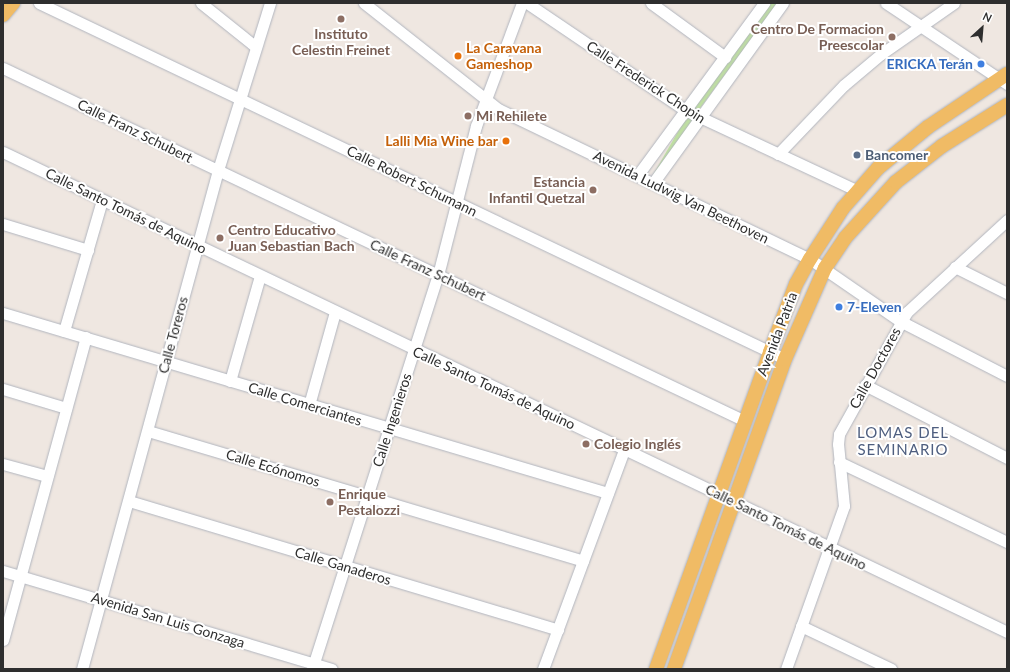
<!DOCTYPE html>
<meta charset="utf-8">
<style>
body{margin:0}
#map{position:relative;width:1010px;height:672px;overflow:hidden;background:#efe7e1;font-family:Lato,sans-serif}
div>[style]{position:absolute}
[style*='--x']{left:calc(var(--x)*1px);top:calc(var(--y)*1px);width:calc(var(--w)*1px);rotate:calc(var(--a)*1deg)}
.green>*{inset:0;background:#c1e49f;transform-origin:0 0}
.roads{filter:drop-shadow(0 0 1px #b1b5be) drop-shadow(0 0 1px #b1b5be)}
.minor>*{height:11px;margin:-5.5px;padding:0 5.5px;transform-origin:5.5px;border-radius:5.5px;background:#fff}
.major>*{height:14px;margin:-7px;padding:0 7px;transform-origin:7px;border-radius:7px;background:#f0bb65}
.dots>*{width:11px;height:11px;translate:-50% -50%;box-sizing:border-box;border:2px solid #fff;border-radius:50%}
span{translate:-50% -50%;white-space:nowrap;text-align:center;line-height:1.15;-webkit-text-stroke:4px #fff;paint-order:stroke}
.education-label{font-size:14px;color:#785e54;font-weight:700}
.right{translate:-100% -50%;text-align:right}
.left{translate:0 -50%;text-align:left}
.food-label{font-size:14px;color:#c56008;font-weight:700}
.shop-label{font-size:14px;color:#366cbe;font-weight:700}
.street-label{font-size:14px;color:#2e2e2e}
.service-label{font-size:14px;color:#4e5e75;font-weight:700}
.neighbourhood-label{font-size:15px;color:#4e5e7f;letter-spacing:1px}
.frame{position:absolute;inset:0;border:4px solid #2e2e2e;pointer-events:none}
.north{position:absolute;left:962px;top:8px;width:40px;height:40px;-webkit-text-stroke:3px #fff;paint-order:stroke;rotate:26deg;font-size:11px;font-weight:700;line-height:16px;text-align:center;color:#2e2e2e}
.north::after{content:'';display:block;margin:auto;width:14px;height:18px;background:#2e2e2e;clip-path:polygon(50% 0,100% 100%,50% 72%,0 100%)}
</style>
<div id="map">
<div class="green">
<i style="clip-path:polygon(768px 3px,778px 3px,698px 111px,692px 108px)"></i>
<i style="left:687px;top:116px;width:8px;height:72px;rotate:30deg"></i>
</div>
<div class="roads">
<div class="minor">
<i style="--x:39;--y:3;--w:827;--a:25.51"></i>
<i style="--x:201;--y:3;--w:70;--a:38.7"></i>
<i style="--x:364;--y:3;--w:171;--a:38.3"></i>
<i style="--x:498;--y:109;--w:346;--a:25.7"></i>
<i style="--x:810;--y:259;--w:109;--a:34.6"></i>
<i style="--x:900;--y:321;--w:120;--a:27.2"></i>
<i style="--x:527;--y:3;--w:191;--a:34.1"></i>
<i style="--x:685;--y:110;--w:191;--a:25.1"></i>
<i style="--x:651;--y:3;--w:92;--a:36.1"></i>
<i style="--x:886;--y:3;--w:146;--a:33.8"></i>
<i style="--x:3;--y:68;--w:822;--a:25.44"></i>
<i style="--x:3;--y:152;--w:1113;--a:25.55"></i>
<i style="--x:778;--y:154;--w:95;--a:-46.3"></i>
<i style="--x:844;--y:85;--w:48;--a:-40"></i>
<i style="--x:881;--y:54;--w:89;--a:-34.9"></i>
<i style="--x:637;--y:176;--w:215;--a:-53.7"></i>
<i style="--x:653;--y:183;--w:222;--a:-54.2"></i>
<i style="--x:3;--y:224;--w:89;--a:17"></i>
<i style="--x:955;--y:267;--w:58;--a:26.6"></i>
<i style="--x:3;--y:313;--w:631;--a:16.57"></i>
<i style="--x:64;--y:331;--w:136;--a:-73.8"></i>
<i style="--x:230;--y:381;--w:109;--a:-74.1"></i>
<i style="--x:865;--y:385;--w:160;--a:27.2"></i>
<i style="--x:3;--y:389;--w:66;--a:16.8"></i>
<i style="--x:309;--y:405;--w:97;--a:-74.4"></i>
<i style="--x:148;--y:431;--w:454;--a:16.6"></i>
<i style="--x:839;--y:462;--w:186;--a:25.5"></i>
<i style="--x:3;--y:464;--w:46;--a:15.3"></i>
<i style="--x:129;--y:501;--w:448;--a:16.7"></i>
<i style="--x:3;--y:571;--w:343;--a:16.6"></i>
<i style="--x:801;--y:626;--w:100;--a:25.5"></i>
<i style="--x:3;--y:640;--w:314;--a:-74.7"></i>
<i style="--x:82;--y:669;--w:517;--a:-74.75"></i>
<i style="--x:218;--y:170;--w:175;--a:-72.7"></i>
<i style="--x:312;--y:669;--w:414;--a:-72.3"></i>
<i style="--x:438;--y:275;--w:154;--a:-75.7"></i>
<i style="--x:476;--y:126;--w:131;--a:-69.5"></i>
<i style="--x:543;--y:669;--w:233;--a:-69.7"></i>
<i style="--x:786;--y:669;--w:173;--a:-70.4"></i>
<i style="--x:844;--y:506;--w:62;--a:-95.5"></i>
<i style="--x:838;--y:444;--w:10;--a:-84"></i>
<i style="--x:839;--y:434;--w:140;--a:-60.9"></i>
<i style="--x:907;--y:312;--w:136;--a:-42.6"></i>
</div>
<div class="major">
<i style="--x:3;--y:15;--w:16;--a:-50"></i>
<i style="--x:656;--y:669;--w:337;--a:-70.2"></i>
<i style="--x:770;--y:352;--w:73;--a:-69.1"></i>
<i style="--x:796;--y:284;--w:29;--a:-61"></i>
<i style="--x:810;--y:259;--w:61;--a:-57.1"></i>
<i style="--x:843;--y:208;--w:53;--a:-48.8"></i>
<i style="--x:878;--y:168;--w:65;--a:-39.4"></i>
<i style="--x:928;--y:127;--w:95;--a:-33.9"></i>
<i style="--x:674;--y:669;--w:329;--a:-70.3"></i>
<i style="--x:785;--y:359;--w:99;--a:-66.3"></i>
<i style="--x:825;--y:268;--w:36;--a:-56"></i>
<i style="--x:845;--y:238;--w:76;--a:-47.7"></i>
<i style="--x:896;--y:182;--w:58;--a:-38"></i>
<i style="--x:942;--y:146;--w:77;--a:-32.2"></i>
</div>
</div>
<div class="dots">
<i style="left:341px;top:19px;background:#8d6e63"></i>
<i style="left:892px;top:37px;background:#8d6e63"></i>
<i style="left:458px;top:56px;background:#e8710a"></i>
<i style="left:981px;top:64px;background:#3f7fe0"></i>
<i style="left:468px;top:116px;background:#8d6e63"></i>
<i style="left:506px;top:141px;background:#e8710a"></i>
<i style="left:857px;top:155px;background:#5c6f8a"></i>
<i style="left:593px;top:190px;background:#8d6e63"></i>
<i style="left:220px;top:238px;background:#8d6e63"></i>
<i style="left:839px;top:307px;background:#3f7fe0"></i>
<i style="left:586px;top:444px;background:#8d6e63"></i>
<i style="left:330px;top:502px;background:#8d6e63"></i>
</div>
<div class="education-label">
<span class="right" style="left:884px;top:37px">Centro De Formacion<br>Preescolar</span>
<span style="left:341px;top:42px">Instituto<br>Celestin Freinet</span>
<span class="left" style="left:476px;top:116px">Mi Rehilete</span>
<span class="right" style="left:585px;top:190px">Estancia<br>Infantil Quetzal</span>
<span class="left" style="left:228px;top:238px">Centro Educativo<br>Juan Sebastian Bach</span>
<span class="left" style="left:594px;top:444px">Colegio Inglés</span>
<span class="left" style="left:338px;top:502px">Enrique<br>Pestalozzi</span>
</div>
<div class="food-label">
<span class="left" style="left:466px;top:56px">La Caravana<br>Gameshop</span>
<span class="right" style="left:498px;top:141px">Lalli Mia Wine bar</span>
</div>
<div class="shop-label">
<span class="right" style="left:973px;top:64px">ERICKA Terán</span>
<span class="left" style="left:847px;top:307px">7-Eleven</span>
</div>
<div class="street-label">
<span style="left:646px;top:82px;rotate:33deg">Calle Frederick Chopin</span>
<span style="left:135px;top:131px;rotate:26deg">Calle Franz Schubert</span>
<span style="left:412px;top:181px;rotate:26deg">Calle Robert Schumann</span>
<span style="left:681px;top:197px;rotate:26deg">Avenida Ludwig Van Beethoven</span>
<span style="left:126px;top:211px;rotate:26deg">Calle Santo Tomás de Aquino</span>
<span style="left:428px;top:270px;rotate:25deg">Calle Franz Schubert</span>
<span style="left:777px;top:334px;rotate:-69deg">Avenida Patria</span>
<span style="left:173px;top:335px;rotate:-75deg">Calle Toreros</span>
<span style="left:875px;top:368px;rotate:-61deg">Calle Doctores</span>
<span style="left:494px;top:388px;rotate:25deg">Calle Santo Tomás de Aquino</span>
<span style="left:305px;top:404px;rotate:17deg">Calle Comerciantes</span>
<span style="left:392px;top:420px;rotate:-72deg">Calle Ingenieros</span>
<span style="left:273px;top:468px;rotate:17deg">Calle Ecónomos</span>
<span style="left:786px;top:527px;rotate:26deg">Calle Santo Tomás de Aquino</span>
<span style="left:343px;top:566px;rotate:17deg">Calle Ganaderos</span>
<span style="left:168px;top:620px;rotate:17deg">Avenida San Luis Gonzaga</span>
</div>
<div class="service-label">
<span class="left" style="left:865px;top:155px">Bancomer</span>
</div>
<div class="neighbourhood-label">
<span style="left:903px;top:441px">LOMAS DEL<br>SEMINARIO</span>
</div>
<div class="frame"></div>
<div class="north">N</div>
</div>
